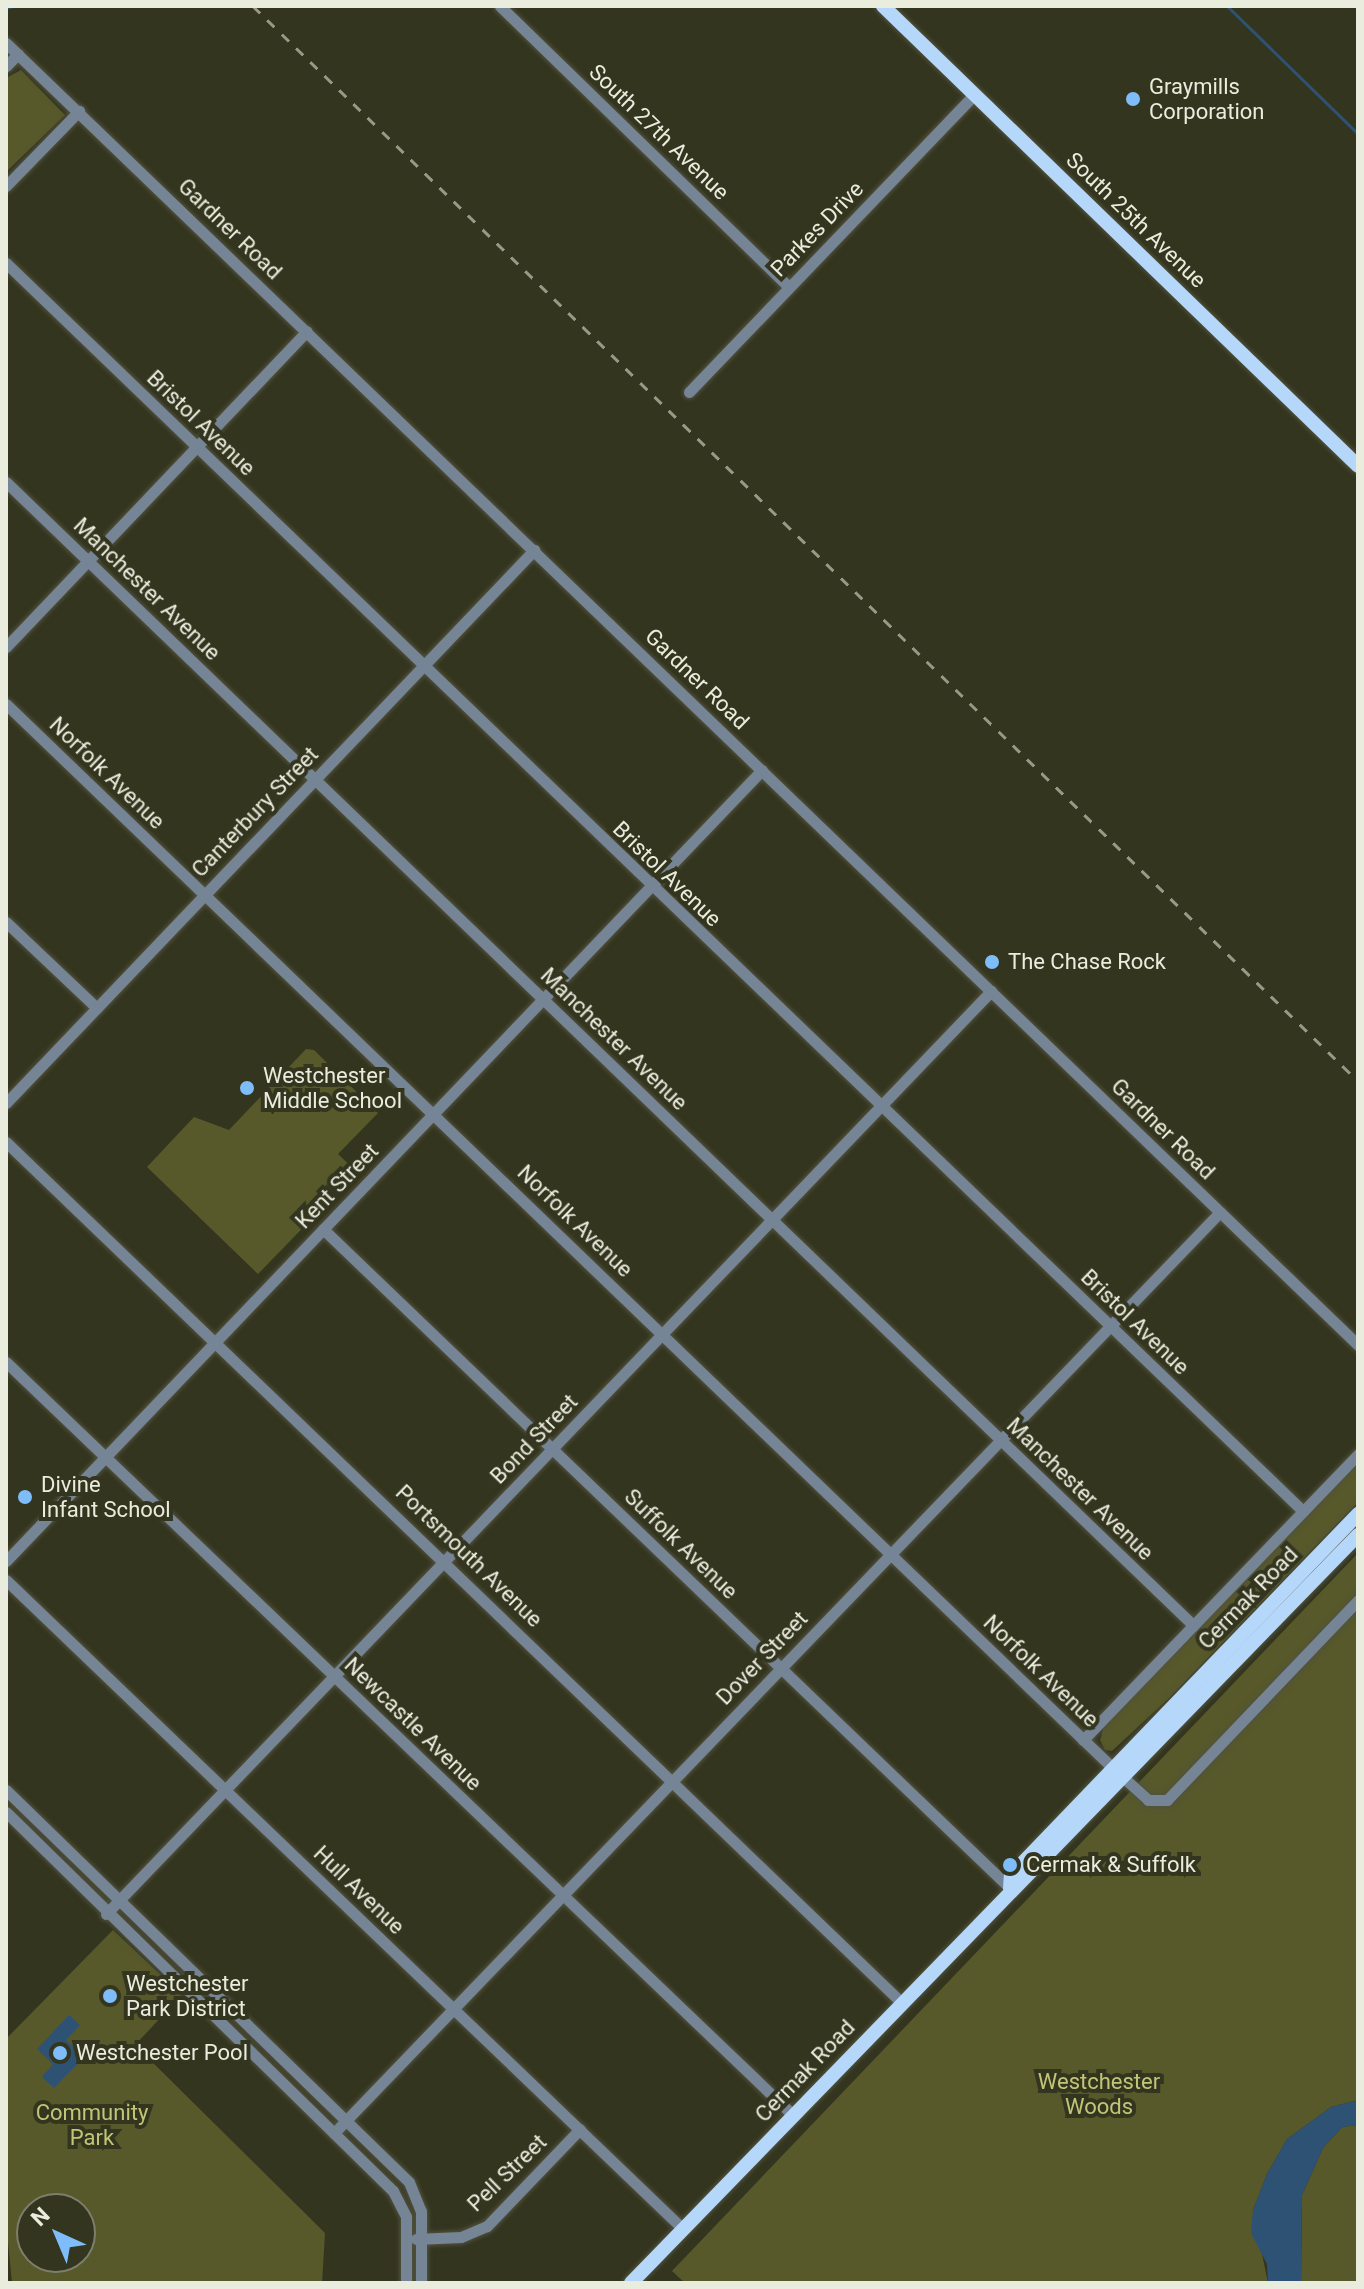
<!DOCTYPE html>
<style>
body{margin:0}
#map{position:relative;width:1364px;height:2289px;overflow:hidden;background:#34351f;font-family:Roboto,sans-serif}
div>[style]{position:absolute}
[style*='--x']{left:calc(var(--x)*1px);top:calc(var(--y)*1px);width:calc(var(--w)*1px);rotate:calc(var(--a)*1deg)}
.green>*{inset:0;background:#57592b}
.water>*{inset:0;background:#2e5273}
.stream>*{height:3px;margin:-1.5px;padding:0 1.5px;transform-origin:1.5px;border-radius:1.5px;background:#2e5273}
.roads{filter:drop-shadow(0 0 2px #51523e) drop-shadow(0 0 2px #51523e)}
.minor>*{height:11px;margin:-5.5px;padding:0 5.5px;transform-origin:5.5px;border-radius:5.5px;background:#758596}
.major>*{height:14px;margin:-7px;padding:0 7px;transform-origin:7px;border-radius:7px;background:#b5d7f9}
.rail>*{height:3px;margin-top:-1.5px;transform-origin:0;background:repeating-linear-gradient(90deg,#989a88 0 10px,transparent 0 20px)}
.dots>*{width:22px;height:22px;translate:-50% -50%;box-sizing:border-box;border:4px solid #34351f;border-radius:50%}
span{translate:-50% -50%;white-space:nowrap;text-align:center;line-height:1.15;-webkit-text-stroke:8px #34351f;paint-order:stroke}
.poi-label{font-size:22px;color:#eaecde}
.left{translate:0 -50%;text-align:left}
.street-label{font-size:22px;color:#eaecde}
.park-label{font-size:22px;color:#c2c577}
.frame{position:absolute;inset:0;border:8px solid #eaecde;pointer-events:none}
.north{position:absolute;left:16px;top:2193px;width:80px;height:80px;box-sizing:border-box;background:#34351f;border:2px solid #7d7e6b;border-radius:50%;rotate:316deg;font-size:22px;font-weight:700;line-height:32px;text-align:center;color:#eaecde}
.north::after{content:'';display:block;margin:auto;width:28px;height:36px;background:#7ebdf9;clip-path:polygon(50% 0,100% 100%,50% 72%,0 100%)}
</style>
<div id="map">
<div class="green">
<i style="clip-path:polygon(21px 70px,65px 115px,6px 172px,6px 78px)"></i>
<i style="clip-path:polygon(306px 1049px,314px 1050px,378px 1113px,338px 1154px,357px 1172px,258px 1274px,147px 1167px,194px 1117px,229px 1130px)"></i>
<i style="clip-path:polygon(1358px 1462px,1358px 1502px,1169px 1698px,1112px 1751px,1105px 1750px,1100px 1740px,1104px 1726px)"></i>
<i style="clip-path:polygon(1358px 1553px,1358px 2100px,1331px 2107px,1287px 2139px,1267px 2174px,1253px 2210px,1268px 2283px,685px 2283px,672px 2271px)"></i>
<i style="clip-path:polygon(evenodd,113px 1930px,182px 1995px,135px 2045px,325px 2233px,322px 2283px,12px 2283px,6px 2222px,6px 2039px,113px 1930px,32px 2209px,80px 2209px,80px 2257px,32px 2257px,32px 2209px)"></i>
<i style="clip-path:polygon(1358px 2125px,1358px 2283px,1301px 2283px,1302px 2195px,1323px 2148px,1342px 2127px)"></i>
</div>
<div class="water">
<i style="clip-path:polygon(69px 2015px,80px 2025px,66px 2040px,84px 2057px,54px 2088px,42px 2077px,53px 2064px,37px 2049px)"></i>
<i style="clip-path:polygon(1358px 2100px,1358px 2125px,1342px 2127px,1323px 2148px,1302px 2195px,1301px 2283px,1268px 2283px,1267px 2264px,1251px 2233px,1253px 2210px,1267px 2174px,1287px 2139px,1331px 2107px)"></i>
</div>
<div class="stream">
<i style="--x:1227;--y:6;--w:183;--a:44.3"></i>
<i style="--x:6;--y:8;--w:7;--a:-16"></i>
</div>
<div class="roads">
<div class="minor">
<i style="--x:500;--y:6;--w:403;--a:44.2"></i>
<i style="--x:6;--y:43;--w:1877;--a:43.92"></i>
<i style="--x:6;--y:66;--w:17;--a:-45"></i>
<i style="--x:6;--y:186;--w:105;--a:-45.8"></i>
<i style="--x:6;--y:263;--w:1800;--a:43.9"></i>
<i style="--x:689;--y:392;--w:413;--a:-46.2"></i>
<i style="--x:6;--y:482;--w:1648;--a:43.92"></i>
<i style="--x:6;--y:647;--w:436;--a:-46.4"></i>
<i style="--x:6;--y:704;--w:1537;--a:43.87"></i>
<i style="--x:6;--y:922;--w:125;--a:43.4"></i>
<i style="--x:6;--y:1103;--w:765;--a:-46.32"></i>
<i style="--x:6;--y:1142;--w:1241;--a:43.86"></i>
<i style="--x:323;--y:1229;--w:952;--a:43.81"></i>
<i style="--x:6;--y:1362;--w:1089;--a:43.74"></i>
<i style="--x:6;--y:1561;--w:1094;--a:-46.3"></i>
<i style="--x:6;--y:1580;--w:938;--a:43.79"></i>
<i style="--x:1083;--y:1740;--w:397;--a:-46.1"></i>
<i style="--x:1125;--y:1779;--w:31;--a:42"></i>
<i style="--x:1148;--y:1800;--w:19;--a:0"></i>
<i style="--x:1167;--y:1800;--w:277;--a:-46.3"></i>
<i style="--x:6;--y:1790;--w:562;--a:44.21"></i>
<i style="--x:409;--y:2182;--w:31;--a:68"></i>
<i style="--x:421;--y:2211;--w:72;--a:90"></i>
<i style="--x:6;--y:1812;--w:542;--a:44.4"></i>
<i style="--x:393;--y:2191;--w:29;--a:63"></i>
<i style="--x:406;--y:2217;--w:66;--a:90"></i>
<i style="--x:106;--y:1914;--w:1279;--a:-46.2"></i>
<i style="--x:334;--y:2133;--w:1278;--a:-46.11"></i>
<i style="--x:416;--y:2239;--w:45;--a:-2.5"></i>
<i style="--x:461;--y:2237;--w:28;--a:-23"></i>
<i style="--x:487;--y:2226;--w:134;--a:-46.2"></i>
</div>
<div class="major">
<i style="--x:883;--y:6;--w:661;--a:44.08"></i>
<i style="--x:1010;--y:1888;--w:13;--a:-86"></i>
<i style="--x:1011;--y:1875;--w:501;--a:-46.13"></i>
<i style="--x:631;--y:2283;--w:1043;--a:-45.82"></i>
</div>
</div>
<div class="rail">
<i style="--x:253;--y:6;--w:1542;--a:44.21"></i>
</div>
<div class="dots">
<i style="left:1133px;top:99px;background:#7ebdf9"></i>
<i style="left:992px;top:962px;background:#7ebdf9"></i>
<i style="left:247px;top:1088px;background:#7ebdf9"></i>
<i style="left:25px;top:1497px;background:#7ebdf9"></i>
<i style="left:1010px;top:1865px;background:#7ebdf9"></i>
<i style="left:110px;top:1996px;background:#7ebdf9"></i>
<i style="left:60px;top:2053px;background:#7ebdf9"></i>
</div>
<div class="poi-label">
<span class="left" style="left:1149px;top:99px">Graymills<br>Corporation</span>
<span class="left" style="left:1008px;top:962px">The Chase Rock</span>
<span class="left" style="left:263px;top:1088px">Westchester<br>Middle School</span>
<span class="left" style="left:41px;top:1497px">Divine<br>Infant School</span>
<span class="left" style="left:1026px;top:1865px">Cermak &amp; Suffolk</span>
<span class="left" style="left:126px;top:1996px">Westchester<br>Park District</span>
<span class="left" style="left:76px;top:2053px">Westchester Pool</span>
</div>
<div class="street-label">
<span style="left:659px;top:132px;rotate:44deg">South 27th Avenue</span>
<span style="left:1136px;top:220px;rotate:44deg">South 25th Avenue</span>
<span style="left:230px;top:229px;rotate:44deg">Gardner Road</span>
<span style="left:817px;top:229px;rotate:-46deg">Parkes Drive</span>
<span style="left:201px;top:423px;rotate:44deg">Bristol Avenue</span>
<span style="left:147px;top:589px;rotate:44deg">Manchester Avenue</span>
<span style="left:697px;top:679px;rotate:44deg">Gardner Road</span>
<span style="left:107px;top:773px;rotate:44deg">Norfolk Avenue</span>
<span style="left:255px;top:812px;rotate:-46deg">Canterbury Street</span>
<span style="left:667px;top:874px;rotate:44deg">Bristol Avenue</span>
<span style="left:614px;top:1039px;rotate:44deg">Manchester Avenue</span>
<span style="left:1163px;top:1129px;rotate:44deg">Gardner Road</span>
<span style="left:337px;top:1186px;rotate:-46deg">Kent Street</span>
<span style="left:575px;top:1221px;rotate:44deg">Norfolk Avenue</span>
<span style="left:1135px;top:1322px;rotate:44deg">Bristol Avenue</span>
<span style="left:534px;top:1439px;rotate:-46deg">Bond Street</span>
<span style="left:1080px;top:1489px;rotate:44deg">Manchester Avenue</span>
<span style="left:681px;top:1544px;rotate:44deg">Suffolk Avenue</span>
<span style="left:469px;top:1556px;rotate:44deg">Portsmouth Avenue</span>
<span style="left:1248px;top:1598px;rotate:-46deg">Cermak Road</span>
<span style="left:762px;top:1658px;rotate:-46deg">Dover Street</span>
<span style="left:1041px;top:1671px;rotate:44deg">Norfolk Avenue</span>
<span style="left:413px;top:1724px;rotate:44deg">Newcastle Avenue</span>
<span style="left:359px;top:1890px;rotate:44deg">Hull Avenue</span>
<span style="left:805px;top:2071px;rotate:-46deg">Cermak Road</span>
<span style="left:507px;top:2173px;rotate:-44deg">Pell Street</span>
</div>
<div class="park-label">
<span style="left:1099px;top:2094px">Westchester<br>Woods</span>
<span style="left:92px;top:2125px">Community<br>Park</span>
</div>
<div class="frame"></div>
<div class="north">N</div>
</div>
